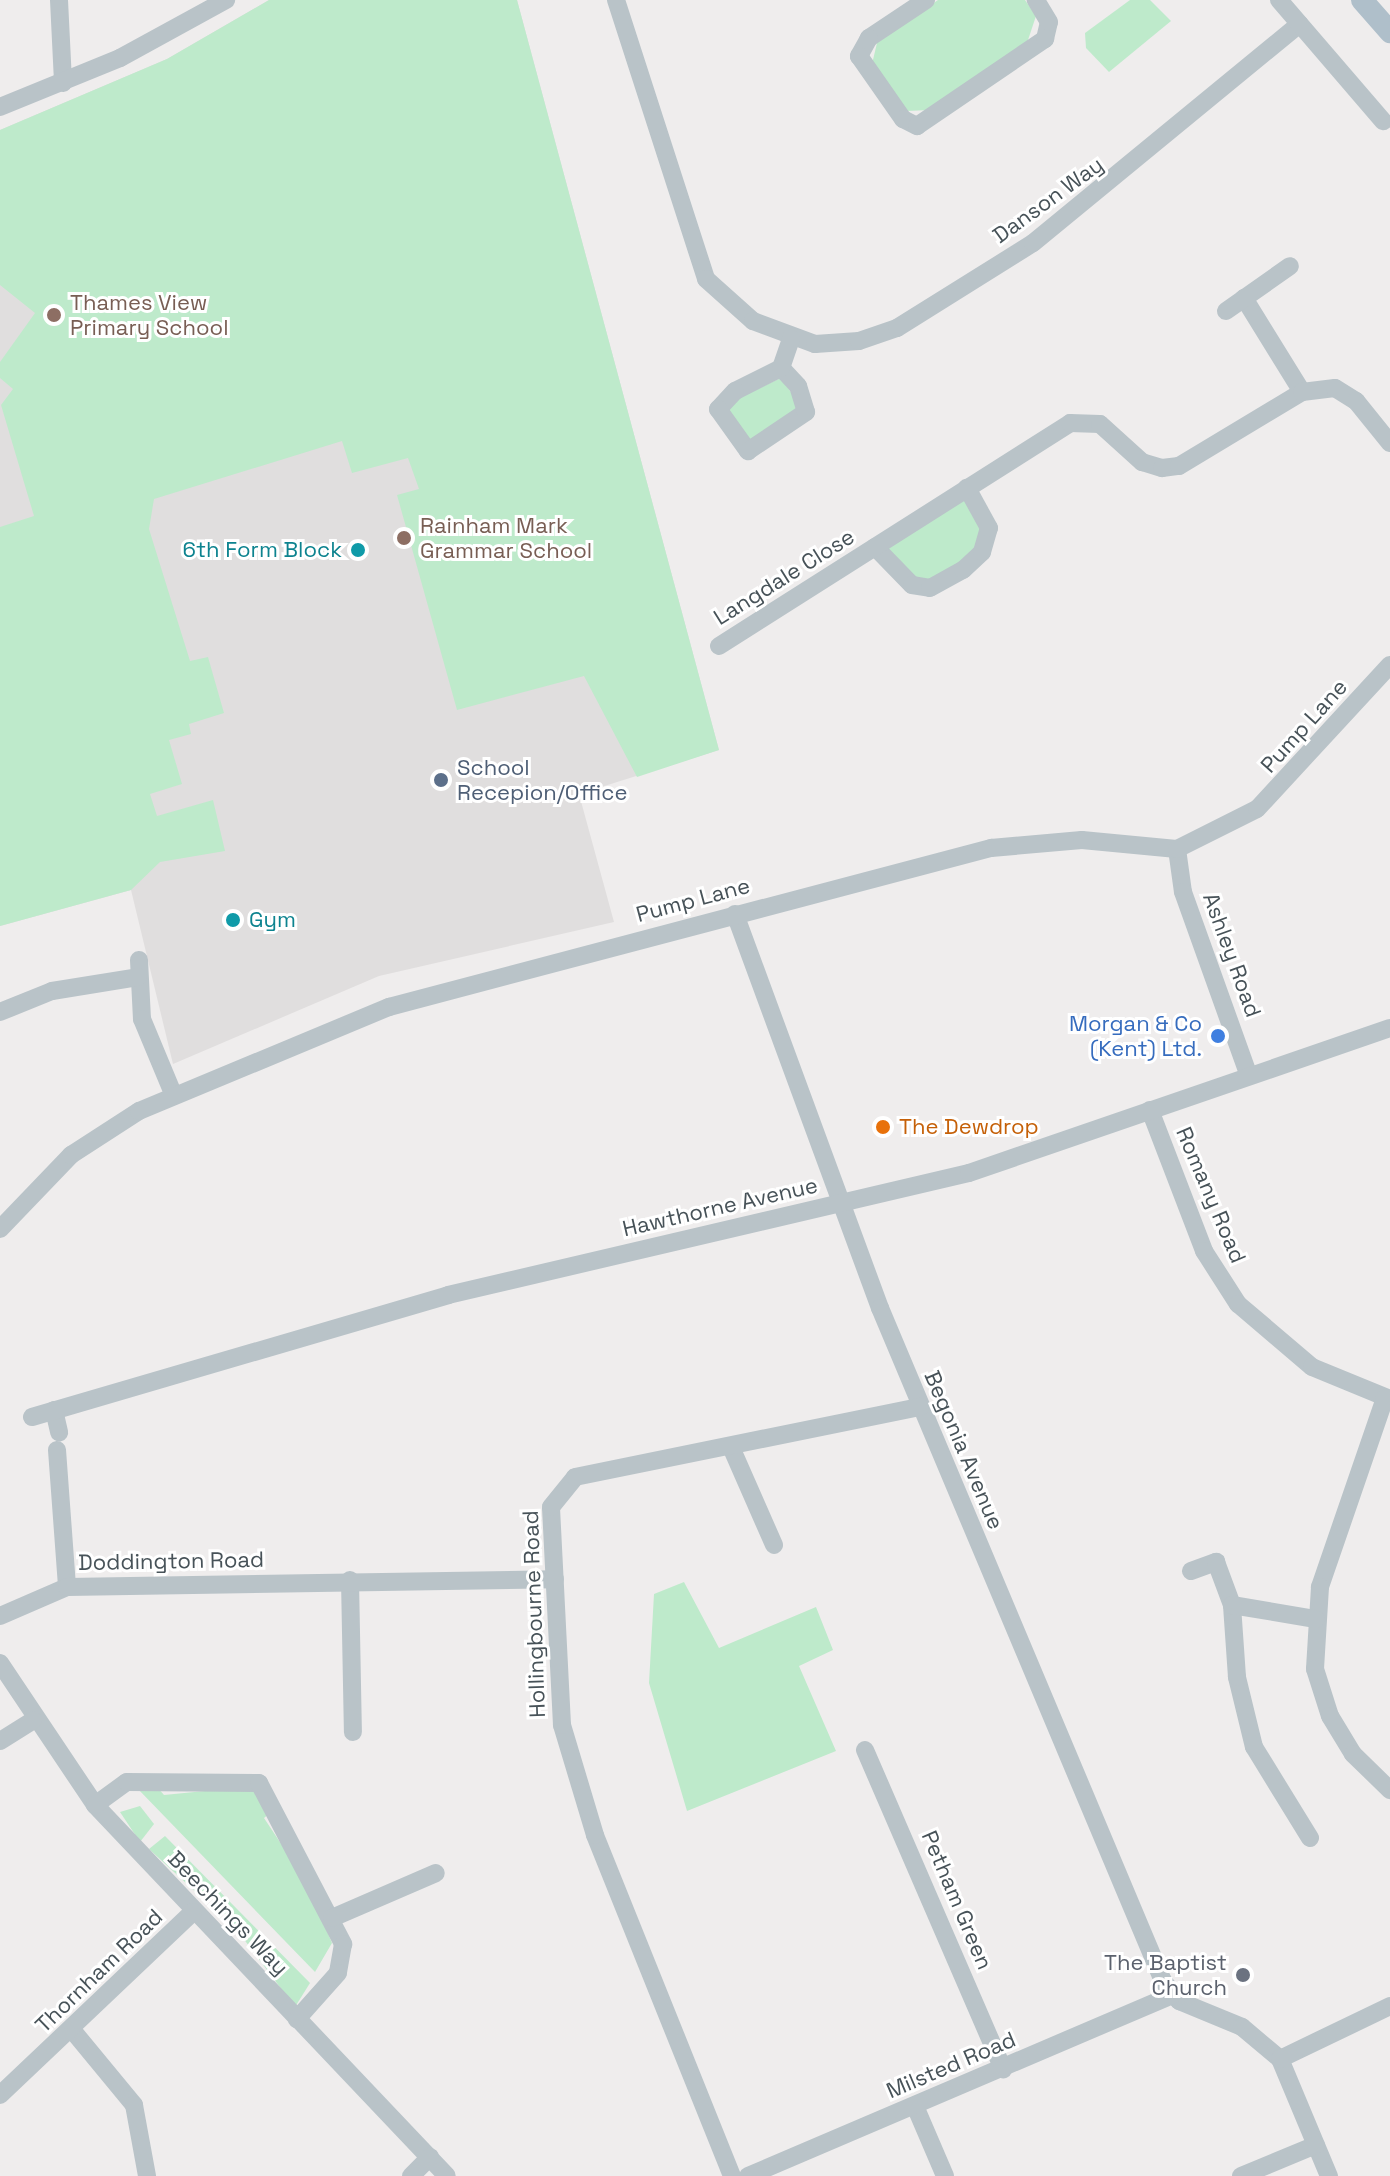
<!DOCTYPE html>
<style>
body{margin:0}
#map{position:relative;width:1390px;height:2176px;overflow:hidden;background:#efeded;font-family:"Space Grotesk",sans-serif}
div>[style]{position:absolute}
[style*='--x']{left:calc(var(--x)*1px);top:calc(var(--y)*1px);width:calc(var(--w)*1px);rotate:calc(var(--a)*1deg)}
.education>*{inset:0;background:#e0dede}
.green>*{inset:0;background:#beeacb}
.minor>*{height:18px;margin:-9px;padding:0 9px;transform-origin:9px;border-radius:9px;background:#b9c3c8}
.major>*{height:22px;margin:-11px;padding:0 11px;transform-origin:11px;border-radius:11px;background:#afbfca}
.dots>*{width:22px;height:22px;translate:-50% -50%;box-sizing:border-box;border:4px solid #fff;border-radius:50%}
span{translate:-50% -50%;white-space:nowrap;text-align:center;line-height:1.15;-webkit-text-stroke:6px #fff;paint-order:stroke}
.street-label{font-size:22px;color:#475258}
.education-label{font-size:22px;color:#785e54}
.left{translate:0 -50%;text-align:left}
.culture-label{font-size:22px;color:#0d838f}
.right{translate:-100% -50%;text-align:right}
.service-label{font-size:22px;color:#4e5e75}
.shop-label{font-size:22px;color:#366cbe}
.food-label{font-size:22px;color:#c56008}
.worship-label{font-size:22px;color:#5b616d}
</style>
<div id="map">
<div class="education">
<i style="clip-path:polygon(269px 0,517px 0,719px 750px,579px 794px,614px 922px,379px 976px,173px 1064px,131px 890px,0 926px,0 130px,167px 59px)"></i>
</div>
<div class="green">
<i style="clip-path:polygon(269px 0,517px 0,719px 750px,637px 777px,584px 676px,457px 710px,397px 495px,419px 489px,408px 458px,352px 473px,342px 441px,154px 499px,149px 529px,190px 661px,208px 657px,224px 713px,189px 724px,191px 734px,169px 740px,182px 784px,150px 794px,157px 816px,213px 800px,225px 851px,160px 862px,131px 890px,0 926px,0 527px,34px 516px,1px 405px,13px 389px,0 378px,0 362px,35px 313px,0 285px,0 130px,167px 59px)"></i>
<i style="clip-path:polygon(938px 0,1025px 0,1036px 16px,1026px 46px,930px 110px,906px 111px,872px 64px,877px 43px)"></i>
<i style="clip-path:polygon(1130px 0,1150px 0,1171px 21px,1109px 72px,1086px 48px,1085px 33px)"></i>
<i style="clip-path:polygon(781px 378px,800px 405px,750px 446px,725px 404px)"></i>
<i style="clip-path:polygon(967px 488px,989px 528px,982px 552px,930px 588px,875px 547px)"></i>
<i style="clip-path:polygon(684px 1582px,719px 1648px,816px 1607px,833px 1650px,799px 1666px,836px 1751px,687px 1811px,649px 1683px,654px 1594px)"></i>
<i style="clip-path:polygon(157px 1787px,164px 1795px,245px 1787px,259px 1795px,270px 1813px,264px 1818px,305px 1880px,332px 1943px,315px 1972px,138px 1789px)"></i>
<i style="clip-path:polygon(140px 1806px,154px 1824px,140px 1842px,120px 1812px)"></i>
<i style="clip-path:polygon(165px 1836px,310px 1983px,295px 2007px,209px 1893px,199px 1895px,149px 1849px)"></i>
</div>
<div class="minor">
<i style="--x:59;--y:0;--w:83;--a:87.2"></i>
<i style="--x:616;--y:0;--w:293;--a:72.1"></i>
<i style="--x:706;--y:279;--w:63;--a:41.8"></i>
<i style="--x:753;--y:321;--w:66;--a:20.4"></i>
<i style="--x:815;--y:344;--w:44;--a:-3.9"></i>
<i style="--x:859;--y:341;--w:40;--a:-18.9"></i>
<i style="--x:897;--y:328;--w:160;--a:-32"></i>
<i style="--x:1033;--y:243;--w:345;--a:-39.4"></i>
<i style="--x:926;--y:0;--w:69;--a:146.3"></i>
<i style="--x:869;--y:38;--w:21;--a:119"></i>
<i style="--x:859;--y:56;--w:77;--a:55.1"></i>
<i style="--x:903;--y:119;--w:16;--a:27"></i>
<i style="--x:917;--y:126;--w:155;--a:-34.2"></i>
<i style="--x:1045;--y:39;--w:17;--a:-77"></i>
<i style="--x:1049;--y:22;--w:26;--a:-121"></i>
<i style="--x:1279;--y:0;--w:160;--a:49.3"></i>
<i style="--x:0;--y:107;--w:130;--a:-22.2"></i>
<i style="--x:120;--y:58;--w:121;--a:-28.7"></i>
<i style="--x:1244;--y:298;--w:110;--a:58.3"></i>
<i style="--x:1226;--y:311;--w:78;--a:-35.1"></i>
<i style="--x:781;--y:368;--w:51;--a:153.4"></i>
<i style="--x:735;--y:391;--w:25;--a:133"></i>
<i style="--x:718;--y:409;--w:52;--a:54.5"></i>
<i style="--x:748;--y:451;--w:70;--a:-33.9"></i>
<i style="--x:806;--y:412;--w:27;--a:-107"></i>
<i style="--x:798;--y:386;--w:25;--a:-133"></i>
<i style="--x:781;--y:368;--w:31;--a:-71"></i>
<i style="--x:875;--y:547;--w:53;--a:45.8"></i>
<i style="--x:912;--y:585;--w:18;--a:9"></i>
<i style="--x:930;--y:588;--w:38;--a:-29"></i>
<i style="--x:963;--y:570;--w:26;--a:-43"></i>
<i style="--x:982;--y:552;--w:25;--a:-74"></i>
<i style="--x:989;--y:528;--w:46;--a:-118.8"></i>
<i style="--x:719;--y:646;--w:416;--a:-32.4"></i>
<i style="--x:1070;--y:423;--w:30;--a:2"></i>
<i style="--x:1100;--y:424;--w:57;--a:42.1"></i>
<i style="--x:1142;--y:462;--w:21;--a:17"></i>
<i style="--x:1162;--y:468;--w:17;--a:-7"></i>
<i style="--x:1179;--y:466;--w:144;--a:-31"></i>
<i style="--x:1302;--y:392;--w:33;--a:-7"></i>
<i style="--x:1335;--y:388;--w:25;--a:32"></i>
<i style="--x:1356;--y:401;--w:54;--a:51"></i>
<i style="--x:1177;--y:849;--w:43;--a:82.1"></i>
<i style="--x:1183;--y:892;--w:195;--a:70.3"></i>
<i style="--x:735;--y:914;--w:420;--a:69.8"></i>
<i style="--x:880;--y:1308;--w:730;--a:67.19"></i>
<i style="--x:1163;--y:1981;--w:26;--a:51"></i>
<i style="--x:1179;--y:2001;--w:68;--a:22.4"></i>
<i style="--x:1242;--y:2027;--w:50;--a:40.1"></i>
<i style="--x:1280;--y:2059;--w:127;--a:67.3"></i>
<i style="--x:139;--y:960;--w:59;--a:87.1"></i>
<i style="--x:142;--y:1019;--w:83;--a:67.4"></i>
<i style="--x:0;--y:1012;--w:56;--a:-22"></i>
<i style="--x:52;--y:991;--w:87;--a:-9.2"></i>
<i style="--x:1150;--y:1110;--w:151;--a:69"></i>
<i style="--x:1204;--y:1251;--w:63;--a:57.3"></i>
<i style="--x:1238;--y:1304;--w:97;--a:40.4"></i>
<i style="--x:1312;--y:1367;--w:84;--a:22.3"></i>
<i style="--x:0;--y:1229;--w:103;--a:-46.2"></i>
<i style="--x:71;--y:1155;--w:81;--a:-32.9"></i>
<i style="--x:139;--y:1111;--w:271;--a:-22.6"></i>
<i style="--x:389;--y:1007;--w:623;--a:-14.8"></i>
<i style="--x:991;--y:848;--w:91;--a:-5"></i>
<i style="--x:1082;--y:840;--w:95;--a:5.4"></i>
<i style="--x:1177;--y:849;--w:89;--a:-26.6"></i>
<i style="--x:1257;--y:809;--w:196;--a:-47.3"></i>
<i style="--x:1385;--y:1398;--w:200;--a:109"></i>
<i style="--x:1320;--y:1587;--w:82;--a:93.5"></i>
<i style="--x:1315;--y:1669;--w:49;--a:72.3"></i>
<i style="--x:1330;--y:1716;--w:44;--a:58.8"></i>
<i style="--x:1353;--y:1754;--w:52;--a:44.2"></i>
<i style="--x:54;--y:1410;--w:23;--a:77"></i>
<i style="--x:32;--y:1417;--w:434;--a:-16.3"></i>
<i style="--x:448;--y:1295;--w:535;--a:-13.18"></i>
<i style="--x:969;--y:1173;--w:445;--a:-19"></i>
<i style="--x:731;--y:1447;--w:107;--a:66.3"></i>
<i style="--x:57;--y:1450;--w:137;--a:85.8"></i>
<i style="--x:1191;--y:1571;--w:27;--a:-20"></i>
<i style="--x:1216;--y:1562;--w:46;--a:69.6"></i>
<i style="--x:350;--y:1580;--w:152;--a:88.9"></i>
<i style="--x:0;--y:1616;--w:73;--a:-23.4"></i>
<i style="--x:67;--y:1587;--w:488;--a:-0.9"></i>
<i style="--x:0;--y:1663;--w:171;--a:56.2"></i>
<i style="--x:95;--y:1805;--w:511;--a:46.51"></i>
<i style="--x:0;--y:1741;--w:39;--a:-32"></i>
<i style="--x:865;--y:1750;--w:348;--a:66.6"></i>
<i style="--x:95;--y:1805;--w:39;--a:-36"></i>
<i style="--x:127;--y:1782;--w:132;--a:0.4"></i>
<i style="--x:259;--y:1783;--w:182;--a:62.4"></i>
<i style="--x:343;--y:1944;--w:29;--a:100"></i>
<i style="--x:338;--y:1973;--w:62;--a:131.7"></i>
<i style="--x:1310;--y:1838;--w:107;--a:-121.6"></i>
<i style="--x:1254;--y:1747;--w:72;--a:-103.7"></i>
<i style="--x:1237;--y:1677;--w:72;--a:-94"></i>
<i style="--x:1232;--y:1605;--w:85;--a:9.5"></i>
<i style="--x:332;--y:1918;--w:113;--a:-23.4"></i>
<i style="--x:73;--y:2031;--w:96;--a:50.5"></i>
<i style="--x:134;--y:2105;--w:72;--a:79.6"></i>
<i style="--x:1280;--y:2059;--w:122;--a:-25.7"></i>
<i style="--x:0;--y:2095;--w:266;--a:-43.5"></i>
<i style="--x:915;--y:2106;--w:76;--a:66.8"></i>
<i style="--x:411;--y:2176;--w:27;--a:-45"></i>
<i style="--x:732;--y:2176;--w:367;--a:-111.9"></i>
<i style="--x:595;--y:1835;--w:115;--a:-106.7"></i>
<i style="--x:562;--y:1725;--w:218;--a:-92.9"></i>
<i style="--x:551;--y:1507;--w:38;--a:-51"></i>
<i style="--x:575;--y:1477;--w:352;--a:-11.5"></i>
<i style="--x:748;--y:2176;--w:461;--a:-23.1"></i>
<i style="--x:1241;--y:2176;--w:81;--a:-22.5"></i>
</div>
<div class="major">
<i style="--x:1362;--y:0;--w:43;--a:48.8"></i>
</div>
<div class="dots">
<i style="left:54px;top:315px;background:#8d6e63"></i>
<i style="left:404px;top:538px;background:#8d6e63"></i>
<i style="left:358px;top:550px;background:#0f9aa8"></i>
<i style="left:441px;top:780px;background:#5c6f8a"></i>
<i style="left:233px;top:920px;background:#0f9aa8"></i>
<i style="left:1218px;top:1036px;background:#3f7fe0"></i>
<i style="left:883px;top:1127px;background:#e8710a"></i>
<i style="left:1243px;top:1975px;background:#6b7280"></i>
</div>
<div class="street-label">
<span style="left:1048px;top:200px;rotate:-36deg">Danson Way</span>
<span style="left:784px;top:577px;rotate:-32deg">Langdale Close</span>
<span style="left:1304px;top:726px;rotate:-48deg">Pump Lane</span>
<span style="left:693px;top:900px;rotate:-15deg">Pump Lane</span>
<span style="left:1232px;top:955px;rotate:70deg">Ashley Road</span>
<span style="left:1211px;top:1195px;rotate:67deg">Romany Road</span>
<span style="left:720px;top:1207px;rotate:-13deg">Hawthorne Avenue</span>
<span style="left:964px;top:1450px;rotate:67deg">Begonia Avenue</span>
<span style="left:171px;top:1561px;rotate:-1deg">Doddington Road</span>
<span style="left:534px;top:1614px;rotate:-92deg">Hollingbourne Road</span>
<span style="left:957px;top:1900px;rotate:67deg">Petham Green</span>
<span style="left:228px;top:1913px;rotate:46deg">Beechings Way</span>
<span style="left:99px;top:1971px;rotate:-44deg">Thornham Road</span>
<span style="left:951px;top:2065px;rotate:-23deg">Milsted Road</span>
</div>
<div class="education-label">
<span class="left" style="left:70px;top:315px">Thames View<br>Primary School</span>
<span class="left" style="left:420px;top:538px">Rainham Mark<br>Grammar School</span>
</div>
<div class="culture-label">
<span class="right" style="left:342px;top:550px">6th Form Block</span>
<span class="left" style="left:249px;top:920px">Gym</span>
</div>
<div class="service-label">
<span class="left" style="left:457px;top:780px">School<br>Recepion/Office</span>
</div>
<div class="shop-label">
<span class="right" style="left:1202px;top:1036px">Morgan &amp; Co<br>(Kent) Ltd.</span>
</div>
<div class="food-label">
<span class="left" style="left:899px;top:1127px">The Dewdrop</span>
</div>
<div class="worship-label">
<span class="right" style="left:1227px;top:1975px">The Baptist<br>Church</span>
</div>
</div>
